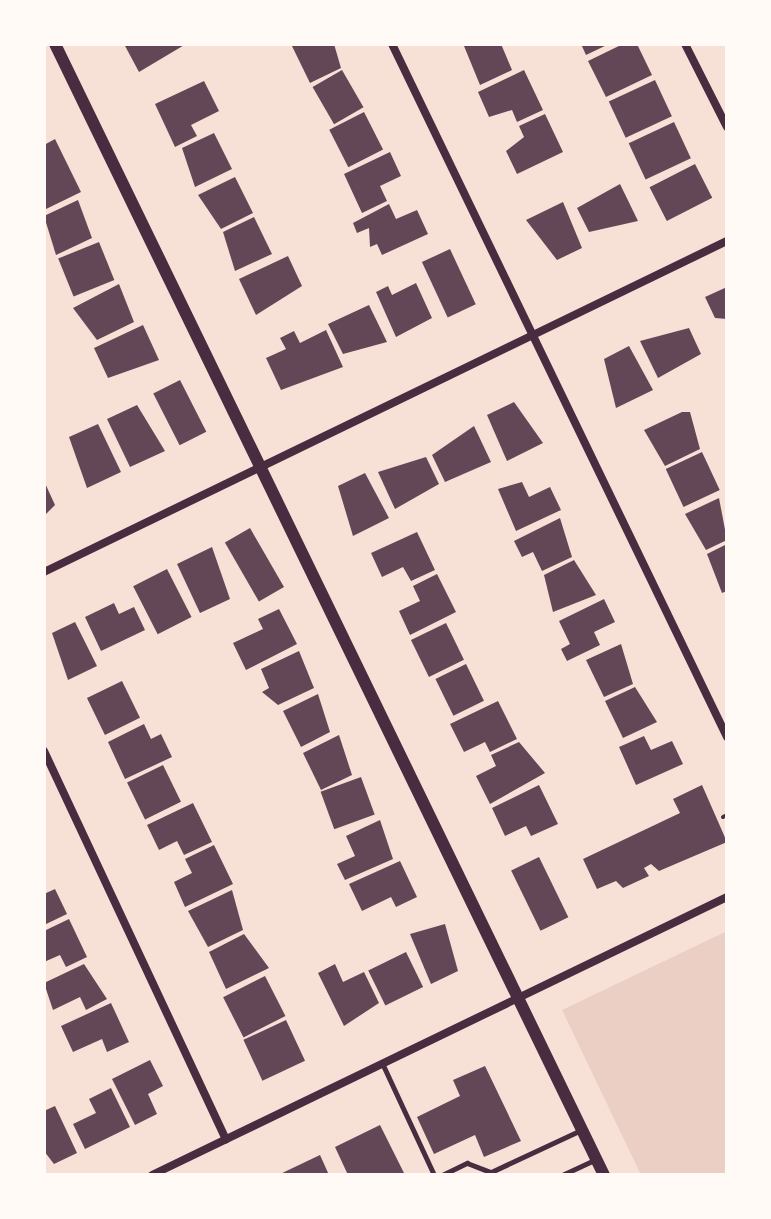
<!DOCTYPE html>
<style>
body{margin:0}
#map{position:relative;width:771px;height:1219px;overflow:hidden;background:#f7e1d7;font-family:"Public Sans",sans-serif}
div>[style]{position:absolute}
[style*='--x']{left:calc(var(--x)*1px);top:calc(var(--y)*1px);width:calc(var(--w)*1px);rotate:calc(var(--a)*1deg)}
.green>*{inset:0;background:#ebcfc5}
.building>*{inset:0;background:#644757;transform-origin:0 0}
.path>*{height:4px;margin:-2px;padding:0 2px;transform-origin:2px;border-radius:2px;background:#4a2c40}
.service>*{height:5px;margin:-2.5px;padding:0 2.5px;transform-origin:2.5px;border-radius:2.5px;background:#4a2c40}
.minor>*{height:8px;margin:-4px;padding:0 4px;transform-origin:4px;border-radius:4px;background:#4a2c40}
.tertiary>*{height:12px;margin:-6px;padding:0 6px;transform-origin:6px;border-radius:6px;background:#4a2c40}
span{translate:-50% -50%;white-space:nowrap;text-align:center;line-height:1.15;-webkit-text-stroke:8px #fffaf5;paint-order:stroke}
.frame{position:absolute;inset:0;border:46px solid #fffaf5;pointer-events:none}
</style>
<div id="map">
<div class="green">
<i style="clip-path:polygon(727px 931px,727px 1175px,641px 1175px,562px 1010px)"></i>
</div>
<div class="building">
<i style="clip-path:polygon(124px 44px,186px 44px,139px 72px)"></i>
<i style="clip-path:polygon(291px 44px,334px 44px,341px 68px,310px 83px)"></i>
<i style="clip-path:polygon(501px 44px,512px 70px,480px 85px,464px 46px)"></i>
<i style="clip-path:polygon(581px 44px,609px 44px,586px 55px)"></i>
<i style="clip-path:polygon(623px 44px,637px 44px,652px 75px,606px 97px,588px 61px)"></i>
<i style="left:342px;top:70px;width:43px;height:34px;rotate:60deg"></i>
<i style="clip-path:polygon(524px 70px,543px 110px,517px 122px,512px 110px,489px 117px,478px 92px)"></i>
<i style="left:655px;top:80px;width:40px;height:51px;rotate:65deg"></i>
<i style="clip-path:polygon(204px 81px,219px 111px,191px 125px,197px 136px,175px 147px,155px 104px)"></i>
<i style="left:364px;top:112px;width:42px;height:39px;rotate:63deg"></i>
<i style="clip-path:polygon(545px 114px,563px 152px,517px 174px,506px 151px,524px 137px,519px 126px)"></i>
<i style="left:674px;top:122px;width:40px;height:50px;rotate:65deg"></i>
<i style="clip-path:polygon(214px 133px,232px 169px,195px 187px,182px 148px)"></i>
<i style="clip-path:polygon(55px 139px,81px 192px,44px 210px,44px 145px)"></i>
<i style="clip-path:polygon(390px 152px,401px 176px,380px 186px,387px 201px,362px 213px,344px 174px)"></i>
<i style="left:695px;top:164px;width:38px;height:51px;rotate:63deg"></i>
<i style="clip-path:polygon(235px 177px,253px 213px,221px 229px,198px 195px)"></i>
<i style="clip-path:polygon(620px 184px,638px 221px,589px 232px,577px 208px)"></i>
<i style="clip-path:polygon(78px 200px,92px 238px,56px 255px,44px 216px)"></i>
<i style="clip-path:polygon(563px 202px,582px 248px,557px 260px,526px 220px)"></i>
<i style="clip-path:polygon(389px 204px,396px 219px,417px 210px,428px 234px,382px 255px,377px 244px,370px 247px,369px 228px,357px 233px,353px 223px)"></i>
<i style="clip-path:polygon(254px 217px,272px 254px,235px 271px,223px 232px)"></i>
<i style="left:99px;top:242px;width:41px;height:44px;rotate:68deg"></i>
<i style="left:450px;top:249px;width:61px;height:31px;rotate:65deg"></i>
<i style="clip-path:polygon(288px 256px,302px 286px,256px 315px,239px 279px)"></i>
<i style="clip-path:polygon(416px 283px,432px 318px,396px 337px,376px 292px,388px 286px,392px 295px)"></i>
<i style="clip-path:polygon(119px 284px,134px 322px,97px 340px,73px 308px)"></i>
<i style="clip-path:polygon(727px 287px,727px 319px,715px 318px,705px 297px)"></i>
<i style="clip-path:polygon(369px 305px,387px 342px,343px 354px,328px 324px)"></i>
<i style="clip-path:polygon(143px 325px,159px 360px,108px 378px,94px 348px)"></i>
<i style="clip-path:polygon(689px 328px,701px 354px,658px 378px,640px 341px)"></i>
<i style="clip-path:polygon(326px 330px,343px 367px,281px 390px,266px 358px,286px 349px,280px 338px,294px 331px,300px 343px)"></i>
<i style="clip-path:polygon(629px 346px,653px 390px,616px 408px,604px 359px)"></i>
<i style="left:180px;top:380px;width:58px;height:30px;rotate:63deg"></i>
<i style="clip-path:polygon(514px 402px,543px 443px,507px 461px,487px 415px)"></i>
<i style="clip-path:polygon(137px 405px,165px 451px,130px 467px,107px 419px)"></i>
<i style="clip-path:polygon(682px 412px,690px 412px,700px 449px,665px 466px,644px 430px)"></i>
<i style="clip-path:polygon(98px 424px,121px 472px,87px 488px,69px 437px)"></i>
<i style="clip-path:polygon(474px 426px,491px 462px,445px 482px,432px 455px)"></i>
<i style="left:702px;top:452px;width:42px;height:40px;rotate:65deg"></i>
<i style="clip-path:polygon(426px 457px,439px 484px,395px 509px,378px 472px)"></i>
<i style="clip-path:polygon(365px 473px,389px 518px,353px 536px,338px 486px)"></i>
<i style="clip-path:polygon(44px 481px,55px 505px,44px 516px)"></i>
<i style="clip-path:polygon(522px 482px,529px 497px,550px 487px,561px 510px,516px 531px,498px 489px)"></i>
<i style="clip-path:polygon(719px 498px,727px 540px,706px 550px,685px 514px)"></i>
<i style="clip-path:polygon(560px 518px,572px 557px,542px 571px,533px 552px,522px 557px,514px 541px)"></i>
<i style="left:250px;top:528px;width:68px;height:29px;rotate:60deg"></i>
<i style="clip-path:polygon(417px 532px,435px 570px,411px 581px,403px 567px,382px 577px,371px 553px)"></i>
<i style="clip-path:polygon(727px 544px,727px 591px,722px 593px,707px 554px)"></i>
<i style="clip-path:polygon(212px 547px,230px 599px,200px 613px,177px 564px)"></i>
<i style="clip-path:polygon(574px 560px,596px 595px,553px 612px,544px 575px)"></i>
<i style="left:167px;top:569px;width:54px;height:38px;rotate:63deg"></i>
<i style="clip-path:polygon(437px 574px,456px 612px,410px 635px,399px 611px,420px 601px,413px 586px)"></i>
<i style="clip-path:polygon(604px 599px,615px 622px,594px 632px,600px 645px,567px 661px,561px 649px,570px 644px,559px 621px)"></i>
<i style="clip-path:polygon(114px 603px,119px 614px,134px 607px,145px 630px,101px 651px,85px 617px)"></i>
<i style="clip-path:polygon(279px 609px,297px 644px,246px 670px,233px 643px,263px 629px,258px 619px)"></i>
<i style="clip-path:polygon(75px 622px,97px 666px,68px 680px,52px 633px)"></i>
<i style="left:446px;top:623px;width:41px;height:39px;rotate:64deg"></i>
<i style="clip-path:polygon(621px 644px,633px 684px,604px 697px,586px 660px)"></i>
<i style="clip-path:polygon(299px 651px,314px 688px,278px 705px,262px 692px,269px 688px,261px 669px)"></i>
<i style="left:466px;top:664px;width:41px;height:34px;rotate:64deg"></i>
<i style="left:122px;top:681px;width:41px;height:39px;rotate:64deg"></i>
<i style="clip-path:polygon(635px 687px,657px 722px,623px 738px,605px 701px)"></i>
<i style="clip-path:polygon(318px 694px,330px 732px,301px 747px,283px 711px)"></i>
<i style="clip-path:polygon(498px 701px,517px 739px,490px 752px,485px 742px,464px 752px,450px 724px)"></i>
<i style="clip-path:polygon(144px 724px,151px 739px,161px 734px,172px 757px,125px 779px,108px 742px)"></i>
<i style="clip-path:polygon(339px 735px,352px 775px,321px 790px,303px 753px)"></i>
<i style="clip-path:polygon(644px 736px,651px 750px,672px 741px,683px 764px,636px 785px,619px 747px)"></i>
<i style="clip-path:polygon(519px 742px,545px 773px,490px 804px,476px 776px,496px 766px,491px 755px)"></i>
<i style="left:163px;top:765px;width:41px;height:40px;rotate:64deg"></i>
<i style="left:361px;top:777px;width:40px;height:43px;rotate:70deg"></i>
<i style="clip-path:polygon(539px 785px,558px 824px,531px 836px,526px 826px,505px 836px,492px 808px)"></i>
<i style="clip-path:polygon(702px 785px,727px 842px,659px 871px,651px 864px,644px 868px,649px 876px,623px 888px,616px 881px,597px 889px,583px 859px,680px 813px,673px 799px)"></i>
<i style="clip-path:polygon(193px 803px,212px 842px,184px 855px,177px 841px,159px 850px,147px 825px)"></i>
<i style="clip-path:polygon(380px 820px,393px 859px,345px 880px,337px 864px,355px 856px,346px 836px)"></i>
<i style="clip-path:polygon(214px 845px,233px 884px,185px 907px,174px 882px,192px 873px,185px 859px)"></i>
<i style="left:539px;top:857px;width:67px;height:31px;rotate:64deg"></i>
<i style="clip-path:polygon(400px 861px,417px 897px,396px 907px,391px 897px,362px 911px,349px 884px)"></i>
<i style="clip-path:polygon(55px 889px,67px 914px,44px 925px,44px 894px)"></i>
<i style="clip-path:polygon(232px 890px,243px 930px,208px 947px,188px 911px)"></i>
<i style="clip-path:polygon(69px 919px,87px 957px,66px 967px,60px 955px,44px 962px,44px 931px)"></i>
<i style="clip-path:polygon(445px 924px,458px 971px,431px 984px,410px 934px)"></i>
<i style="clip-path:polygon(244px 934px,269px 968px,226px 989px,209px 952px)"></i>
<i style="left:406px;top:952px;width:39px;height:42px;rotate:64deg"></i>
<i style="clip-path:polygon(84px 964px,107px 999px,86px 1010px,80px 997px,53px 1010px,44px 983px)"></i>
<i style="clip-path:polygon(335px 964px,343px 982px,364px 972px,379px 1003px,344px 1026px,318px 973px)"></i>
<i style="left:265px;top:976px;width:45px;height:47px;rotate:63deg"></i>
<i style="clip-path:polygon(111px 1003px,129px 1042px,107px 1052px,102px 1039px,73px 1052px,61px 1026px)"></i>
<i style="left:286px;top:1020px;width:45px;height:47px;rotate:65deg"></i>
<i style="clip-path:polygon(150px 1060px,163px 1086px,148px 1094px,157px 1114px,135px 1125px,112px 1079px)"></i>
<i style="clip-path:polygon(485px 1066px,521px 1141px,484px 1157px,475px 1135px,434px 1154px,417px 1117px,460px 1096px,453px 1080px)"></i>
<i style="clip-path:polygon(111px 1088px,130px 1127px,85px 1149px,73px 1124px,96px 1113px,89px 1099px)"></i>
<i style="clip-path:polygon(55px 1106px,77px 1153px,54px 1164px,44px 1151px,44px 1111px)"></i>
<i style="clip-path:polygon(380px 1125px,405px 1175px,348px 1175px,335px 1147px)"></i>
<i style="clip-path:polygon(320px 1155px,329px 1175px,278px 1175px)"></i>
</div>
<div class="path">
<i style="--x:723;--y:817;--w:4;--a:-27"></i>
</div>
<div class="service">
<i style="--x:382;--y:1063;--w:123;--a:65.1"></i>
<i style="--x:442;--y:1175;--w:28;--a:-26"></i>
<i style="--x:467;--y:1163;--w:26;--a:21"></i>
<i style="--x:491;--y:1172;--w:97;--a:-25"></i>
<i style="--x:562;--y:1175;--w:38;--a:-25"></i>
</div>
<div class="minor">
<i style="--x:392;--y:44;--w:770;--a:64.2"></i>
<i style="--x:685;--y:44;--w:93;--a:63.2"></i>
<i style="--x:44;--y:572;--w:759;--a:-25.86"></i>
<i style="--x:44;--y:751;--w:429;--a:64.9"></i>
<i style="--x:152;--y:1175;--w:639;--a:-25.8"></i>
</div>
<div class="tertiary">
<i style="--x:55;--y:44;--w:1257;--a:64.11"></i>
</div>
<div class="frame"></div>
</div>
